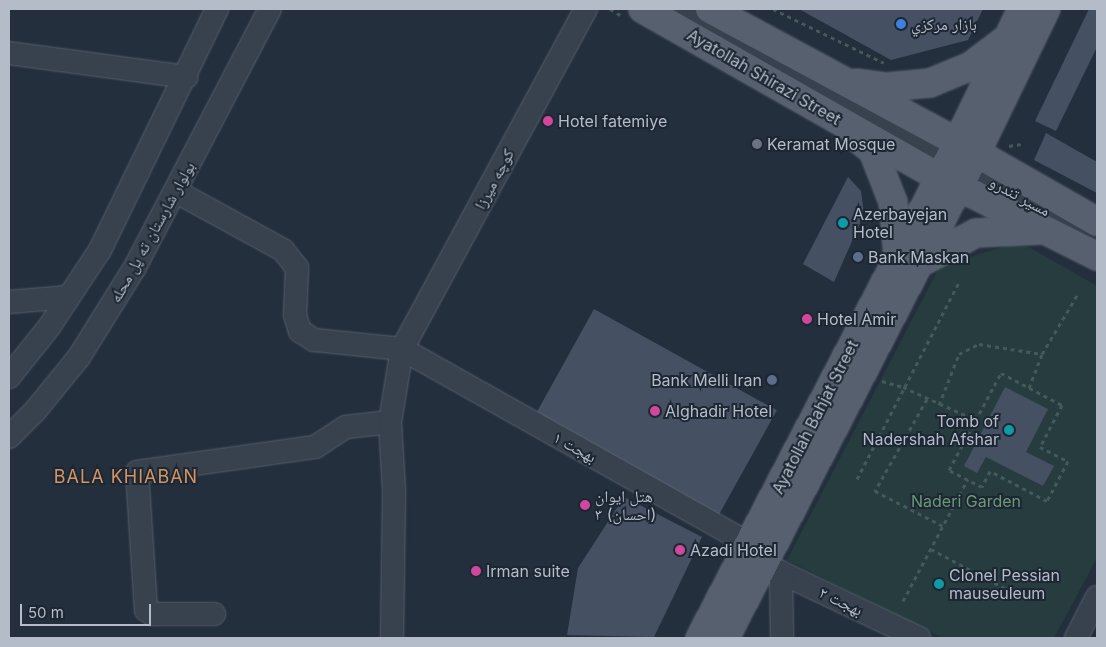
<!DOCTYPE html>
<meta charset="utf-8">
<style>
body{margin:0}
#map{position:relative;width:1106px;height:647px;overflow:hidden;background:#242f3e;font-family:Inter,"Noto Naskh Arabic",sans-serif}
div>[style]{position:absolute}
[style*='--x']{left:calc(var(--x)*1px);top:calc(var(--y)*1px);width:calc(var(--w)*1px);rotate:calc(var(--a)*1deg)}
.green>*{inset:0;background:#263c3f}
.building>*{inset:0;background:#455162;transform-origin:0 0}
.path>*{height:3px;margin-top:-1.5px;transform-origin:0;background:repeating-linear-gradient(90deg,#44595c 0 4px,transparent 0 8px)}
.roads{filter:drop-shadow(0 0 1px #565f6c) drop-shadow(0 0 1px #565f6c)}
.minor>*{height:22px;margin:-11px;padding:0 11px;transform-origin:11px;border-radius:11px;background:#38414e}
.major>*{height:28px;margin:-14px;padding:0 14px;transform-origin:14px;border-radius:14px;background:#56606e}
.dots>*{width:14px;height:14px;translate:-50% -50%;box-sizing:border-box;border:2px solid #1d2633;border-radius:50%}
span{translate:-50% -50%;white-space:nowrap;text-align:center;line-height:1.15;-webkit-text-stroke:4px #1d2633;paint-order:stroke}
.poi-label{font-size:16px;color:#b4bcc9}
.left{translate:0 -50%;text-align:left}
.right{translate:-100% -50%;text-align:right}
.street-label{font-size:16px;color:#b4bcc9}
.park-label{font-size:16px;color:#6b9a76}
.neighbourhood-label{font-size:18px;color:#d59563;letter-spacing:1px}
.frame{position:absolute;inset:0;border:10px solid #b4bcc9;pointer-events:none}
.scale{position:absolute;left:20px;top:604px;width:131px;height:22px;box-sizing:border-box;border:2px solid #b4bcc9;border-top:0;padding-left:6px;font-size:15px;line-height:18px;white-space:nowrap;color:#b4bcc9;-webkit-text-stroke:4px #1d2633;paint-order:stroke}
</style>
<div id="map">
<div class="green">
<i style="clip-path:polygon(1020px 242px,1097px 286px,1097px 558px,1054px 638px,943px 638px,787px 560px,940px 266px)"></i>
</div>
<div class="building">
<i style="clip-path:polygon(799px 9px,983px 9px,968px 40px,891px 60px)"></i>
<i style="clip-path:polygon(1089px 9px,1097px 9px,1097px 47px,1056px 131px,1035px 121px)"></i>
<i style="clip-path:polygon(1046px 133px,1097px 162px,1097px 193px,1034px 160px)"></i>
<i style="clip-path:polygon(848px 177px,861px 191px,864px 214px,834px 282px,803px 264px)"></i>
<i style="left:594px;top:309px;width:209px;height:119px;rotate:29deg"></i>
<i style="clip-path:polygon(1005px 387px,1048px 409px,1026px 452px,1054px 466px,1043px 486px,986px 457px,977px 473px,964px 466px)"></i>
<i style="clip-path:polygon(624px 497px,702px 537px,654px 637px,567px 635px,578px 568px)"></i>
</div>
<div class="path">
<i style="--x:610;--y:9;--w:14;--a:30"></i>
<i style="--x:773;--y:9;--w:123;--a:25.9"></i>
<i style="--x:1009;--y:146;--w:12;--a:-9"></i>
<i style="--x:1001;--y:373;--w:69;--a:27.7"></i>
<i style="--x:1062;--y:405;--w:47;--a:117.6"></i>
<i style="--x:1040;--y:447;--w:31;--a:27"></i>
<i style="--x:1068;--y:461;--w:45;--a:117.7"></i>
<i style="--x:1047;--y:501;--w:64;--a:-152.2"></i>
<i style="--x:990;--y:471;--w:18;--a:117"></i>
<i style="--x:982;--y:487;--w:37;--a:-153"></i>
<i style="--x:949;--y:470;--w:110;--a:-61.8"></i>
<i style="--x:882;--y:381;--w:22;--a:16"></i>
<i style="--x:903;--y:387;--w:78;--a:24.3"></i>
<i style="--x:1029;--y:388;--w:36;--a:-69"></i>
<i style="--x:1042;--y:354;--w:72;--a:-59.2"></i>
<i style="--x:927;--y:399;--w:106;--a:119.5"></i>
<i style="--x:875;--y:491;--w:76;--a:27.2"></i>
<i style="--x:939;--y:405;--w:55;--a:-68.6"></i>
<i style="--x:959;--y:354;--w:22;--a:-27"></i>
<i style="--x:979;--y:344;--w:64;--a:9"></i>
<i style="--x:857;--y:479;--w:224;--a:-62.6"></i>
<i style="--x:931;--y:549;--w:106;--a:28"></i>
<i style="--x:903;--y:601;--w:138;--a:-62"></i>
</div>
<div class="roads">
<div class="minor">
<i style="--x:675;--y:9;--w:313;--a:28.4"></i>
<i style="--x:950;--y:158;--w:16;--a:75"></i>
<i style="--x:9;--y:53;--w:179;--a:7.7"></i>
<i style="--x:961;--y:152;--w:17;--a:66"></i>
<i style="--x:968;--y:168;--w:146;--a:28.1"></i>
<i style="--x:177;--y:192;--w:121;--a:28.7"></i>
<i style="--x:283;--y:250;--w:23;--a:52"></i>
<i style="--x:297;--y:268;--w:47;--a:92.4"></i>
<i style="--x:295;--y:315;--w:17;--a:73"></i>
<i style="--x:300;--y:331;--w:17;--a:33"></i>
<i style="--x:314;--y:340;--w:88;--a:5.8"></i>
<i style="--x:402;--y:349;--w:398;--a:29.3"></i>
<i style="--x:9;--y:302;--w:60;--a:-4.8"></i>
<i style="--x:9;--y:377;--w:64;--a:-51.3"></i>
<i style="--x:49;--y:327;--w:92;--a:-56.5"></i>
<i style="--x:100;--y:250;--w:268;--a:-64.1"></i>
<i style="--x:9;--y:437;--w:37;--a:-45"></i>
<i style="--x:35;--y:411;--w:70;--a:-50.8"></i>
<i style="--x:79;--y:357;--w:106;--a:-58.1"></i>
<i style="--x:135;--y:267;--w:291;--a:-62.4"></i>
<i style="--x:763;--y:564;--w:173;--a:25.4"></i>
<i style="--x:781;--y:572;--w:66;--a:89.1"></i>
<i style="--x:214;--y:614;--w:62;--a:180"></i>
<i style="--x:152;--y:614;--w:7;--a:-146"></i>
<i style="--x:146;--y:610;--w:138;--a:-93.7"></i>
<i style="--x:137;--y:472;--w:180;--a:-8"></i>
<i style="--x:315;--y:447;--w:37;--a:-33"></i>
<i style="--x:346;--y:427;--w:44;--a:-6.5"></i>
<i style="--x:392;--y:638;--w:148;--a:-89.2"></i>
<i style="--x:394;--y:490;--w:68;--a:-93.4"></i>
<i style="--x:390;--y:422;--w:74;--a:-80.7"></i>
<i style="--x:402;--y:349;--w:387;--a:-61.6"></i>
<i style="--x:1076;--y:638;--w:46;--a:-62.9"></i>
</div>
<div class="major">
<i style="--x:643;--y:9;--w:340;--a:29.6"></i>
<i style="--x:939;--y:177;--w:177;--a:26.6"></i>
<i style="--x:710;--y:9;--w:281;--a:28.3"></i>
<i style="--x:957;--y:142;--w:161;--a:29.7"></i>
<i style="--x:857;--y:83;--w:30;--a:8"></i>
<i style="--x:887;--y:87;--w:43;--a:-5.3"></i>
<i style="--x:930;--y:83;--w:44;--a:-22.5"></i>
<i style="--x:971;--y:66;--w:41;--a:-37.1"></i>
<i style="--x:856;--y:137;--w:22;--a:39"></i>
<i style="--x:873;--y:151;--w:55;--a:68.6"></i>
<i style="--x:893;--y:202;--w:54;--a:84.7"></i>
<i style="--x:918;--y:264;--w:66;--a:-28.1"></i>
<i style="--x:976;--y:233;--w:67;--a:-2.6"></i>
<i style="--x:700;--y:638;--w:541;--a:-62.49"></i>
<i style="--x:950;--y:158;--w:165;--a:-64.2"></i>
<i style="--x:725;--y:638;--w:546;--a:-62.64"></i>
<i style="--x:976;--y:153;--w:160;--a:-64.1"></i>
</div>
</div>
<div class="dots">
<i style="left:901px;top:24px;background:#3f7fe0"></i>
<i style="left:548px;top:121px;background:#d1479c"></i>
<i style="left:757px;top:144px;background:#6b7280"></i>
<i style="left:843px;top:223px;background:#0f9aa8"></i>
<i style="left:858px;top:257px;background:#5c6f8a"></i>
<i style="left:807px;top:319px;background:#d1479c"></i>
<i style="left:772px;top:380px;background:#5c6f8a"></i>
<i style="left:655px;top:411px;background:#d1479c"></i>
<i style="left:1009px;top:430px;background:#0f9aa8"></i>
<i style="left:585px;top:505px;background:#d1479c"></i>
<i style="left:680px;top:550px;background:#d1479c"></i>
<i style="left:476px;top:571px;background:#d1479c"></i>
<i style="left:939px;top:584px;background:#0f9aa8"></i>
</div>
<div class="poi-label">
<span class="left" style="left:911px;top:24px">بازار مركزي</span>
<span class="left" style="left:558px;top:121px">Hotel fatemiye</span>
<span class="left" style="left:767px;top:144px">Keramat Mosque</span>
<span class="left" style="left:853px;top:223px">Azerbayejan<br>Hotel</span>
<span class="left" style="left:868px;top:257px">Bank Maskan</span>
<span class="left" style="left:817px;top:319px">Hotel Amir</span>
<span class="right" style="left:762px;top:380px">Bank Melli Iran</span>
<span class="left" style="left:665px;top:411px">Alghadir Hotel</span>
<span class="right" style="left:999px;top:430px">Tomb of<br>Nadershah Afshar</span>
<span class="left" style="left:595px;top:505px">هتل ایوان<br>۳ (احسان)</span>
<span class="left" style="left:690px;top:550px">Azadi Hotel</span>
<span class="left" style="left:486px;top:571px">Irman suite</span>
<span class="left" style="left:949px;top:584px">Clonel Pessian<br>mauseuleum</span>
</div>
<div class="street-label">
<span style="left:764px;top:77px;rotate:30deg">Ayatollah Shirazi Street</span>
<span style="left:494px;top:179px;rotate:-62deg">کوچه میرزا</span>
<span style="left:1020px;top:196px;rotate:28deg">مسیر تندرو</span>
<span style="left:152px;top:232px;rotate:-61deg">بولوار شارستان ته پل محله</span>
<span style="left:815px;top:417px;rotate:-63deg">Ayatollah Bahjat Street</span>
<span style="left:575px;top:447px;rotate:29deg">بهجت ۱</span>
<span style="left:841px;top:601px;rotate:26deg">بهجت ۲</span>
</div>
<div class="park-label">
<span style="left:966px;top:501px">Naderi Garden</span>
</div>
<div class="neighbourhood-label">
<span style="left:126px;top:477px">BALA KHIABAN</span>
</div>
<div class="frame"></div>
<div class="scale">50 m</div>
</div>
